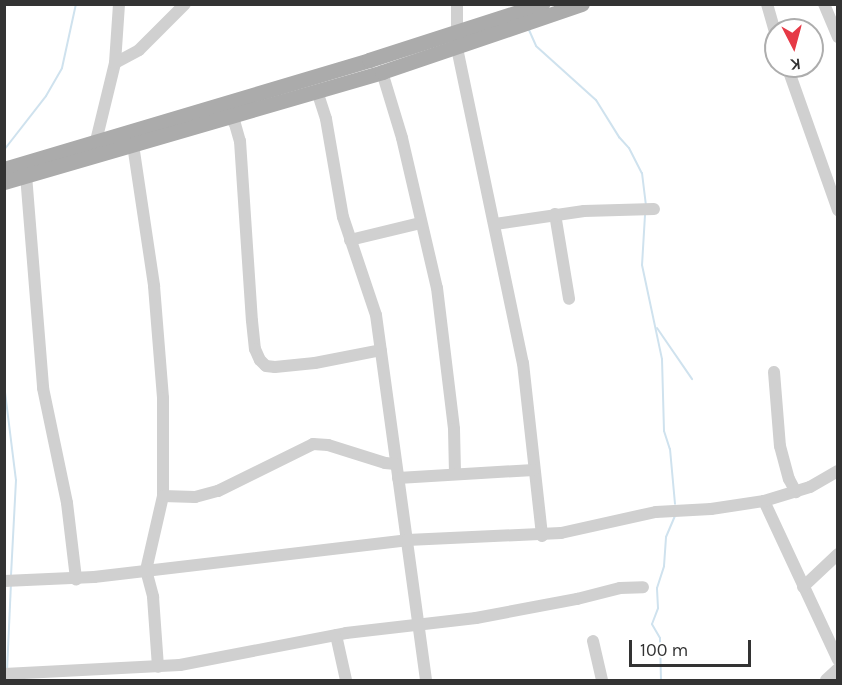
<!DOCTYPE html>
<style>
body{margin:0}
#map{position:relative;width:842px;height:685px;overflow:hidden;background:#fff;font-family:Karla,sans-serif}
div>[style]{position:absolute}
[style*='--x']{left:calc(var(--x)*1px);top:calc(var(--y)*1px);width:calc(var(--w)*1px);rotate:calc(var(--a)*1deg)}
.stream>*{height:2px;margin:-1px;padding:0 1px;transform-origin:1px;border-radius:1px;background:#cfe2ee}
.minor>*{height:12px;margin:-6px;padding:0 6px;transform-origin:6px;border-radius:6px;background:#d0d0d0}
.major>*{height:15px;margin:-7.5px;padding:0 7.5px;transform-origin:7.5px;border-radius:7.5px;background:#ababab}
span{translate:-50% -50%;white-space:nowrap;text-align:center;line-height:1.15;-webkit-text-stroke:6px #fff;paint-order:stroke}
.frame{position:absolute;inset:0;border:6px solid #333;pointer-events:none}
.north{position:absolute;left:764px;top:18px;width:60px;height:60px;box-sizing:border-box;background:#fff;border:2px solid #adadad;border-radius:50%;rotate:174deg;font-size:16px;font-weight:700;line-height:24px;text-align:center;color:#333}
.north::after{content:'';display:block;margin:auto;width:21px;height:27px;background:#e63946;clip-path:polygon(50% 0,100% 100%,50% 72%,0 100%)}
.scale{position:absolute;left:629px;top:640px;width:122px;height:27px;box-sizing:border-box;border:3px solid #333;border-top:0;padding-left:8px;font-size:18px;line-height:21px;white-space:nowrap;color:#333;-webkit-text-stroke:4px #fff;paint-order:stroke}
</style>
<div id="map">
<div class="stream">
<i style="--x:529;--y:30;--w:17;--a:66"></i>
<i style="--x:536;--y:46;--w:81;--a:42"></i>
<i style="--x:596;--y:100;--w:44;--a:58.1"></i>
<i style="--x:619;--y:137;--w:15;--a:48"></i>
<i style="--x:629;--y:148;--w:28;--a:63"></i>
<i style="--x:642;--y:173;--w:33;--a:83"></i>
<i style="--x:4;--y:150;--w:68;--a:-52.1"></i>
<i style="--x:46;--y:96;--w:32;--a:-60"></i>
<i style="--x:62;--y:68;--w:66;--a:-77.7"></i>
<i style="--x:645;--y:215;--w:50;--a:93.4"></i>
<i style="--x:642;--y:265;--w:96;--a:78"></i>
<i style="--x:662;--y:359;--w:72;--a:88.4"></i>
<i style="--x:664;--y:431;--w:19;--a:72"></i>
<i style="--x:670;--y:449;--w:55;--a:84.8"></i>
<i style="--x:657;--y:328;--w:62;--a:55.5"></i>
<i style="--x:4;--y:384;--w:97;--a:82.9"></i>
<i style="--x:16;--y:480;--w:95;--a:93"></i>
<i style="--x:7;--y:671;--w:87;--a:-87.4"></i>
<i style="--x:661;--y:680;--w:42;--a:-91.4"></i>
<i style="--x:660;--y:638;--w:16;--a:-120"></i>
<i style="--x:652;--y:624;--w:17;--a:-69"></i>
<i style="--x:658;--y:608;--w:20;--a:-93"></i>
<i style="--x:657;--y:588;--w:23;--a:-72"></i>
<i style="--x:664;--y:566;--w:29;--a:-86"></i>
<i style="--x:666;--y:537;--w:25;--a:-67"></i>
</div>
<div class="minor">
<i style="--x:457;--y:4;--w:44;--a:90"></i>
<i style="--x:457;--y:48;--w:322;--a:78.2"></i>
<i style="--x:523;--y:363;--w:174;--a:83.7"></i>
<i style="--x:767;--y:4;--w:32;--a:74"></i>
<i style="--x:824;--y:4;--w:36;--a:67"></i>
<i style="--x:115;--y:63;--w:27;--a:-28"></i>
<i style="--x:139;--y:50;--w:65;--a:-45"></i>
<i style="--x:787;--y:66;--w:153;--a:70.5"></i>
<i style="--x:382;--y:72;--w:69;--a:73.1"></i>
<i style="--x:402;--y:138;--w:154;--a:76.9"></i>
<i style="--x:437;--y:288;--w:142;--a:83.1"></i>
<i style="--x:454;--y:429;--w:44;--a:88.7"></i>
<i style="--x:317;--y:91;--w:29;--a:72"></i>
<i style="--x:326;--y:119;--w:99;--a:80.2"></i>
<i style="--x:343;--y:217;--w:103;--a:71.4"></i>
<i style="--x:376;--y:315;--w:368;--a:82.2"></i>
<i style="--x:228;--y:115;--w:11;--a:52"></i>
<i style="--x:235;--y:124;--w:18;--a:74"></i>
<i style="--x:240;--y:141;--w:180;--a:86.2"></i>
<i style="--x:252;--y:321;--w:28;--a:84"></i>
<i style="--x:255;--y:349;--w:12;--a:66"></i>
<i style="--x:260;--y:360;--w:8;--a:45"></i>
<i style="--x:266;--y:366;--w:9;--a:6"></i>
<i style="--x:275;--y:367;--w:40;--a:-5.7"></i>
<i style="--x:315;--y:363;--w:67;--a:-11.1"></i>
<i style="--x:132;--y:138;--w:150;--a:81.5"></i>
<i style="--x:154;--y:286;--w:112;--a:85.4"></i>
<i style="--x:163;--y:398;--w:98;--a:90"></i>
<i style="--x:163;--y:496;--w:76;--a:102.9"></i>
<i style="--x:146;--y:570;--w:28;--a:75"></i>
<i style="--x:153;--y:597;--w:70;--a:85.9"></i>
<i style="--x:96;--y:141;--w:80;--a:-76.3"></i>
<i style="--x:115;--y:63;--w:59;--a:-86.1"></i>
<i style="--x:26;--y:175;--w:214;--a:85.4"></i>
<i style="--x:43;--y:388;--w:117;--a:78.2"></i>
<i style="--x:67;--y:503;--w:77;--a:83.2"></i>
<i style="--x:555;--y:214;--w:86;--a:80.6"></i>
<i style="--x:495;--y:224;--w:90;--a:-8.3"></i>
<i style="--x:584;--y:211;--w:70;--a:-1.6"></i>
<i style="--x:350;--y:240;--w:73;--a:-13.5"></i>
<i style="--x:774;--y:372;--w:74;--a:85.4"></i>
<i style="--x:780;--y:446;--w:34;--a:75"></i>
<i style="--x:789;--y:479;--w:15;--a:62"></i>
<i style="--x:398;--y:478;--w:136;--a:-3.4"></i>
<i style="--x:163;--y:496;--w:32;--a:2"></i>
<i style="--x:195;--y:497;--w:24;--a:-15"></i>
<i style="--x:218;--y:491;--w:106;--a:-26.3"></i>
<i style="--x:313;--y:444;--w:15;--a:4"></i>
<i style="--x:328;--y:445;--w:60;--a:17.5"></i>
<i style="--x:385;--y:463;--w:11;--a:5"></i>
<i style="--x:764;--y:501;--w:175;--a:65"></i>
<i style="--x:4;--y:581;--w:90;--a:-2.5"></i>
<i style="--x:94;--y:577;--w:315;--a:-6.7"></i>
<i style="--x:407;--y:540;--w:154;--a:-2.6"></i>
<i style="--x:561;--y:533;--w:97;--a:-12.5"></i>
<i style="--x:656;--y:512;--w:55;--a:-3.1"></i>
<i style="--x:711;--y:509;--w:54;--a:-8.6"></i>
<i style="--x:764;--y:501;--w:48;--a:-16.9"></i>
<i style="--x:810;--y:487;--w:32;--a:-30"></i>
<i style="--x:803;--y:587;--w:48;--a:-43.3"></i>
<i style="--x:336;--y:635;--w:46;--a:77.5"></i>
<i style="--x:593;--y:641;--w:40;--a:77"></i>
<i style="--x:4;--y:674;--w:176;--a:-2.9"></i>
<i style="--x:180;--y:665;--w:169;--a:-10.9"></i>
<i style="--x:346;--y:633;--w:131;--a:-6.6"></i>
<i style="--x:476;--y:618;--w:103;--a:-10.7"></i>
<i style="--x:577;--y:599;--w:44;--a:-14.3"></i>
<i style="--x:620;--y:588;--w:23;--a:-2"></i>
<i style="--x:826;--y:680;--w:16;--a:-43"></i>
</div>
<div class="major">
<i style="--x:4;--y:169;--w:381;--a:-16.6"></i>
<i style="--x:369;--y:60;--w:182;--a:-17.9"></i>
<i style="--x:4;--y:182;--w:394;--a:-16.2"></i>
<i style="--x:382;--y:72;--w:211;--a:-18.8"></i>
</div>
<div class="frame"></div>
<div class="north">K</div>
<div class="scale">100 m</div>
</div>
